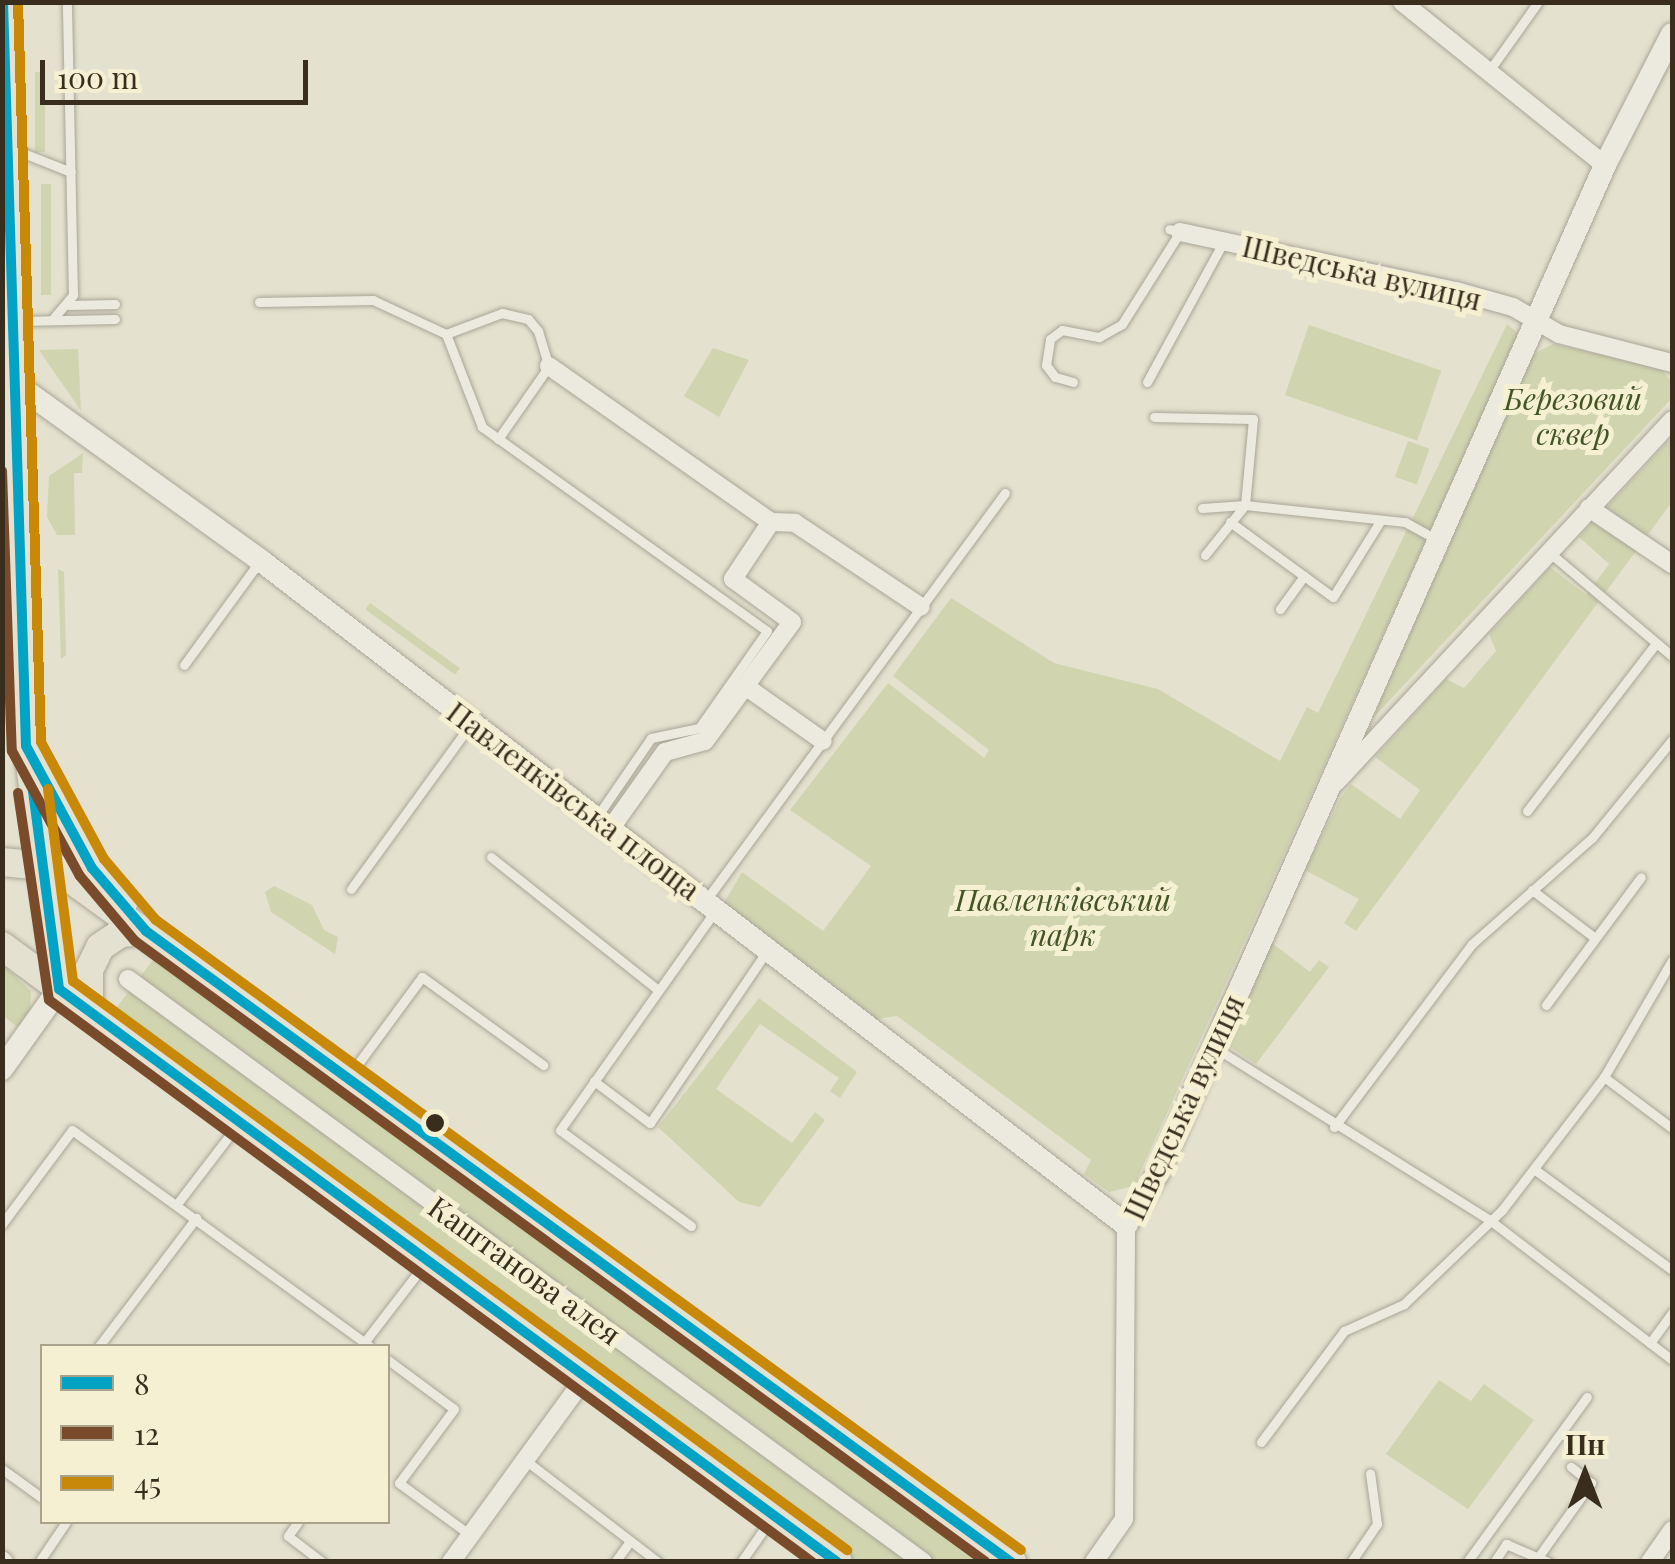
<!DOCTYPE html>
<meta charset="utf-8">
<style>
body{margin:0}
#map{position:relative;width:1675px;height:1564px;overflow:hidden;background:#e4e1ce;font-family:"Playfair Display",serif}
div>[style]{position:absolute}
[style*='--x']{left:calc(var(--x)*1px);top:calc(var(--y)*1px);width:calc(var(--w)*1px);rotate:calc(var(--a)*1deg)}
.green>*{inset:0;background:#d0d5b0;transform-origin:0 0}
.roads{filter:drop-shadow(0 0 2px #aaa596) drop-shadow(0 0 2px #aaa596)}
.lane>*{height:9px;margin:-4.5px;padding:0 4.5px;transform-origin:4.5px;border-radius:4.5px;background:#eceadf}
.street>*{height:18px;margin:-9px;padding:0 9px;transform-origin:9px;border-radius:9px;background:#eceadf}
.secondary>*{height:22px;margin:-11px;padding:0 11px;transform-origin:11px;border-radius:11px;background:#eceadf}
.primary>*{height:28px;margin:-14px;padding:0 14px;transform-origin:14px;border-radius:14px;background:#e4e1d1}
.bus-1>*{height:10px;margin:-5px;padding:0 5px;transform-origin:5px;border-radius:5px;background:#03a3c5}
.bus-2>*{height:10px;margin:-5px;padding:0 5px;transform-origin:5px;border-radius:5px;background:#7a4b2a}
.bus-3>*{height:10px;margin:-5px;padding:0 5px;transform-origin:5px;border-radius:5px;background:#c88808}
.dots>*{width:28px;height:28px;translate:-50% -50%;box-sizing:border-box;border:5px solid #f6f0d3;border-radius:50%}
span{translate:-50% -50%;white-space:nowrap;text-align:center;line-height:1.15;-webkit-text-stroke:10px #f6f0d3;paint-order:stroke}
.street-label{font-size:30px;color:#392e1e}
.park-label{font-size:30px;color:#435525;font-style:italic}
.frame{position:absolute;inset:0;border:5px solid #392e1e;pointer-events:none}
.legend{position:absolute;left:40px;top:1344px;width:350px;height:180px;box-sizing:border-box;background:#f6f0d3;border:2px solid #aaa28b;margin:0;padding:12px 18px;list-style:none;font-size:30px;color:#392e1e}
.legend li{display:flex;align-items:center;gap:20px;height:50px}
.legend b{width:50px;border:2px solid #aaa28b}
.north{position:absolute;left:1535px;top:1424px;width:100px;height:100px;-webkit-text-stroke:8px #f6f0d3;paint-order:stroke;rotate:0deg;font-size:28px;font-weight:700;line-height:40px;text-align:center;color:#392e1e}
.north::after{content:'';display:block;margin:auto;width:35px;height:45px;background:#392e1e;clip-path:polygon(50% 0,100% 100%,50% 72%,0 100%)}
.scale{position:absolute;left:40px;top:60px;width:268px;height:45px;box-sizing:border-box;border:5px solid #392e1e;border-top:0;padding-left:12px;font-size:30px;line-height:35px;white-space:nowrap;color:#392e1e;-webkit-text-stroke:8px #f6f0d3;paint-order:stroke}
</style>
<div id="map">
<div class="green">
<i style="left:35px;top:72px;width:10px;height:80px"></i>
<i style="left:41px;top:184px;width:10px;height:111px"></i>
<i style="clip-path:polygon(1507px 324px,1519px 334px,1134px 1186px,1109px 1192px,1084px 1174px,1091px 1160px,897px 1016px,876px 1019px,724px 903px,742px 872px,823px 931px,871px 866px,790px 810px,888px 683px,984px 758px,989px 750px,893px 676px,951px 598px,1054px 663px,1158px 689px,1280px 761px,1307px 707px,1318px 713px)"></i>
<i style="left:1309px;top:325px;width:140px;height:74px;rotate:19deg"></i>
<i style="clip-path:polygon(1553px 344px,1660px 368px,1672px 382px,1672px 398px,1373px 718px,1532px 355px)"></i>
<i style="clip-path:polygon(713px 348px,749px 360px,719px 417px,684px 396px)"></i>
<i style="clip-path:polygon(78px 349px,81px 411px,39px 350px)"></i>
<i style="clip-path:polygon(1672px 437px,1672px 502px,1356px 931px,1344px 923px,1359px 899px,1305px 870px,1340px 799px,1351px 784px,1400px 819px,1420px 790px,1375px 757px,1446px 679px,1464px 688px,1496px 651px,1489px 634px,1550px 567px,1586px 595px,1609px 564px,1579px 537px)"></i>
<i style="left:1408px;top:441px;width:23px;height:38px;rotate:20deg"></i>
<i style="clip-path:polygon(83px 453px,82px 473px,74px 473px,75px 535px,57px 535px,47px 517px,49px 476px)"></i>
<i style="clip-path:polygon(58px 569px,64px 572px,66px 655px,61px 659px)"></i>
<i style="left:370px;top:603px;width:111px;height:8px;rotate:36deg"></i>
<i style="clip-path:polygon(274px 886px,312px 905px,324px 930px,338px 937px,335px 954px,271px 912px,265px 892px)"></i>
<i style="clip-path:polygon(1272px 943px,1310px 972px,1319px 960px,1329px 967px,1256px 1064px,1227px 1045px)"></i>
<i style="clip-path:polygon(156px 956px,991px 1561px,855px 1561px,110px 1016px)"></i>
<i style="clip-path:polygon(3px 965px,31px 991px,30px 1012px,19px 1028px,3px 1016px)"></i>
<i style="clip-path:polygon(759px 998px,857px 1072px,840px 1098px,830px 1091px,839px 1078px,760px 1024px,716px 1089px,792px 1143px,815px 1112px,825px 1120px,760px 1207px,739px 1202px,658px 1127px)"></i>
<i style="clip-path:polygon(1439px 1380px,1471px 1401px,1484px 1384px,1534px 1420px,1468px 1509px,1386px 1454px)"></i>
</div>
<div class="roads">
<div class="lane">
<i style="--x:1489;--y:71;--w:85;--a:-54.6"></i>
<i style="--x:13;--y:149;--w:62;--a:21.6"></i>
<i style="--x:259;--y:302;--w:114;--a:-1"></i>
<i style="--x:373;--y:300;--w:81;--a:25"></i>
<i style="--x:446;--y:334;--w:100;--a:68.8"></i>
<i style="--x:482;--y:427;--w:350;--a:35.6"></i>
<i style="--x:767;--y:631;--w:118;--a:125"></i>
<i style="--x:699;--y:728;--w:49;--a:168.2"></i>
<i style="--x:651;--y:738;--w:93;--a:124.5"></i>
<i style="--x:69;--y:305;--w:46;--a:-1.2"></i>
<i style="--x:52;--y:320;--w:33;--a:-50"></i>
<i style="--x:73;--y:295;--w:293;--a:-91.2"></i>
<i style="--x:18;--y:321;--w:97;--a:-1.2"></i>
<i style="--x:446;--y:334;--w:60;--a:-20.6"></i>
<i style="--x:502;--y:313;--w:27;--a:13"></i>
<i style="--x:528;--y:319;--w:16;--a:50"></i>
<i style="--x:538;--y:331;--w:37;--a:73"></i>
<i style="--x:549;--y:366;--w:89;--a:124.9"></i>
<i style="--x:1073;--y:382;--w:19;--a:-164"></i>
<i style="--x:1055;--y:377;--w:15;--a:-127"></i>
<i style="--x:1046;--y:365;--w:26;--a:-81"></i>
<i style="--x:1050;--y:339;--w:15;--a:-37"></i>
<i style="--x:1062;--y:330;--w:38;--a:11"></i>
<i style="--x:1099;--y:337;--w:26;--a:-29"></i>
<i style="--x:1122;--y:324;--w:109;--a:-57.8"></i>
<i style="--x:1180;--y:232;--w:11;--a:-165"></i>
<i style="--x:1147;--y:382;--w:161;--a:-61.4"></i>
<i style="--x:1154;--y:417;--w:99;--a:1.2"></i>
<i style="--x:1253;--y:419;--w:86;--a:95.3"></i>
<i style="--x:1245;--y:505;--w:64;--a:128.7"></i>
<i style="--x:1202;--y:508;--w:43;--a:-4"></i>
<i style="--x:1245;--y:505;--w:161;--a:6.1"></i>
<i style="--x:1405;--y:522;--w:38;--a:29"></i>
<i style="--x:1230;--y:522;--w:127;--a:36.1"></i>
<i style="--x:1333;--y:597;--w:91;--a:-58.1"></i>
<i style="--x:1550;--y:553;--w:160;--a:40.2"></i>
<i style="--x:1280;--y:609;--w:41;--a:-54"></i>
<i style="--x:184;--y:665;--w:127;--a:-53.9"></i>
<i style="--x:1527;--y:811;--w:210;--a:-52.4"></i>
<i style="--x:491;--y:857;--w:213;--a:38.5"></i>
<i style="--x:351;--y:889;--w:203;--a:-54"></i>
<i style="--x:1532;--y:890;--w:79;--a:37.3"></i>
<i style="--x:706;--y:900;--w:505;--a:-53.7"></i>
<i style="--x:1546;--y:1005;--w:159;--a:-53.4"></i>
<i style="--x:1217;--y:1049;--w:324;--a:32.1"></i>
<i style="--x:1491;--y:1221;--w:228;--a:37.5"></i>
<i style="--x:349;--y:1076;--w:123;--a:-53.6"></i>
<i style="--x:422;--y:977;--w:150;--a:36"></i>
<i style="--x:1604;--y:1077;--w:85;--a:36.9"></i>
<i style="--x:594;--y:1081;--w:70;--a:36.9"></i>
<i style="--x:650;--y:1123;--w:208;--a:-55.8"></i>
<i style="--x:1334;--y:1127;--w:229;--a:-53"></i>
<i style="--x:1472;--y:944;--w:160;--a:-41.5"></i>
<i style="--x:1592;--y:838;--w:127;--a:-50.8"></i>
<i style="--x:1534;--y:1169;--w:171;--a:36.2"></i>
<i style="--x:177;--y:1204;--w:102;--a:-52.6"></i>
<i style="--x:2;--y:1224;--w:117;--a:-53.3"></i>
<i style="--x:72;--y:1130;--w:367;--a:36"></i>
<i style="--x:691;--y:1226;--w:162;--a:-143.8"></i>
<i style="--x:560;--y:1130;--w:270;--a:-54.7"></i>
<i style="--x:1650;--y:1343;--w:37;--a:-54"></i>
<i style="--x:363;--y:1344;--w:105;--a:-52.4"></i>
<i style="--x:99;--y:1346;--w:161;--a:-52.8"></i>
<i style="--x:388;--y:1360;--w:82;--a:36.6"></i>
<i style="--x:454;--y:1409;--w:92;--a:126.6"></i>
<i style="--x:399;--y:1483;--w:88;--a:36.2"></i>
<i style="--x:1261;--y:1442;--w:139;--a:-53.2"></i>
<i style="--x:1344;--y:1331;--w:66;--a:-24.2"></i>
<i style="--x:1404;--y:1304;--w:136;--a:-43.8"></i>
<i style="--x:1502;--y:1210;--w:168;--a:-52.5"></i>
<i style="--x:1604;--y:1077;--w:135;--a:-59.8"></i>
<i style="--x:525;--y:1460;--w:168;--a:37.5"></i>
<i style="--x:2;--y:1469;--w:49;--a:35.9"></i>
<i style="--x:298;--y:1522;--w:17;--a:126"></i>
<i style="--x:288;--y:1536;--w:43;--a:37.4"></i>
<i style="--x:1539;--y:1556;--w:90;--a:-54.5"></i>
<i style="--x:1591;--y:1483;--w:26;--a:-141"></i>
<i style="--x:39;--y:1562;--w:48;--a:-56"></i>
<i style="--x:615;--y:1562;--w:26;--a:-54"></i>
<i style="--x:741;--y:1562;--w:52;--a:-55.1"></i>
<i style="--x:1351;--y:1562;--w:46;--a:-55.6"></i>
<i style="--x:1377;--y:1524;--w:51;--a:-97.8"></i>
<i style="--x:1467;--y:1562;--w:204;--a:-54"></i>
<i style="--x:1494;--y:1562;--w:22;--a:-56"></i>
<i style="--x:1506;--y:1544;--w:46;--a:23.2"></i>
</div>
<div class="street">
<i style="--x:1402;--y:2;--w:260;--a:38.8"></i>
<i style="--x:1180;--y:232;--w:282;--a:12.1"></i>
<i style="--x:1456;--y:291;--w:59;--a:15.7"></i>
<i style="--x:1513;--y:307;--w:53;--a:30.4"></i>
<i style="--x:1559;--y:334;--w:117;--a:14.4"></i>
<i style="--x:549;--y:366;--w:271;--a:35.1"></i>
<i style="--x:771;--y:522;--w:24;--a:2"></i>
<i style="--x:795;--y:523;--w:151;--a:33.7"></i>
<i style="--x:1589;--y:508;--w:100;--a:34"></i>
<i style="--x:745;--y:686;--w:95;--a:35.2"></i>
<i style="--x:1336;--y:782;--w:494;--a:-47.1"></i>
<i style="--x:611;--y:828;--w:93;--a:-54.6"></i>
<i style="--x:665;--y:752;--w:41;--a:-15.4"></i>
<i style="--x:705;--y:741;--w:147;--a:-53.8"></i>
<i style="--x:792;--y:622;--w:73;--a:-143.9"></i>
<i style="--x:733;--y:579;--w:69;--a:-56.3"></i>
<i style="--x:128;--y:979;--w:986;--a:36.25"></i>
<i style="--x:2;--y:1560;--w:3;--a:45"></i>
<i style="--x:451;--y:1562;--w:230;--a:-54"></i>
<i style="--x:1094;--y:1562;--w:52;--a:-55.1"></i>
<i style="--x:1124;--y:1519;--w:294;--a:-89.6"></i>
<i style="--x:1650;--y:1562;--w:39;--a:-55"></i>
</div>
<div class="secondary">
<i style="--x:16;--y:384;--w:301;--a:35.8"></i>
<i style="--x:260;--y:560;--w:1092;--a:37.52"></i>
<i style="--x:1126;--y:1225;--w:61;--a:-58.4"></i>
<i style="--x:1158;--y:1173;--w:1103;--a:-66.08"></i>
<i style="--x:1605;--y:165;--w:147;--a:-62.9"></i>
<i style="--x:2;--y:1069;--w:98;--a:-54.5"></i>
</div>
<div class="primary">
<i style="--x:3;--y:2;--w:723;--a:88.26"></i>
<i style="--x:25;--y:725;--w:266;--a:82.7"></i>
<i style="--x:37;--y:767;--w:115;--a:61.4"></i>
<i style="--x:92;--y:868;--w:47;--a:48.5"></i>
<i style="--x:2;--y:862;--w:52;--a:5.5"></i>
<i style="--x:54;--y:867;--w:1184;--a:35.96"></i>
<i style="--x:2;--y:946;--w:1038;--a:36.38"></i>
<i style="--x:89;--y:1011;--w:41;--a:-90"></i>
<i style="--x:89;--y:970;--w:25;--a:-64"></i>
<i style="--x:100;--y:947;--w:25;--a:-34"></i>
<i style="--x:121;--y:933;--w:25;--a:-5"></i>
</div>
</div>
<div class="bus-1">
<i style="--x:3;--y:2;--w:744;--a:88.23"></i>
<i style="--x:26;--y:746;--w:139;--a:61.6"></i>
<i style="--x:92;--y:868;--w:83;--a:49.4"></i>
<i style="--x:146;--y:931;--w:1071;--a:36.11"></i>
<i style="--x:33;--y:791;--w:200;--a:82.5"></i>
<i style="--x:59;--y:989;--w:966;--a:36.37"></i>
</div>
<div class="bus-2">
<i style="--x:2;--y:471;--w:280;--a:88"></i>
<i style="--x:12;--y:751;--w:142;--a:61.5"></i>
<i style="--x:80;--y:876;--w:85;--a:49.8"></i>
<i style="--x:135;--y:941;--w:1053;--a:36.12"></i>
<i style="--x:18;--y:793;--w:209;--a:81.5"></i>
<i style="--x:49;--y:1000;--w:948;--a:36.37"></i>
</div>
<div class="bus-3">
<i style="--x:18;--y:2;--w:740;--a:88.22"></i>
<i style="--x:41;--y:742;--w:133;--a:61.7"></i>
<i style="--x:104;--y:859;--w:80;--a:49.6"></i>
<i style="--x:156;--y:920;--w:1070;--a:36.07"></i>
<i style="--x:48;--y:789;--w:194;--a:82.6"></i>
<i style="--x:73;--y:981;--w:961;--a:36.32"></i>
</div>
<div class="dots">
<i style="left:435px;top:1123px;background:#392e1e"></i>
</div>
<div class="street-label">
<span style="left:1362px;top:272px;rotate:13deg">Шведська вулиця</span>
<span style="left:574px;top:800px;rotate:37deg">Павленківська площа</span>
<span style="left:1183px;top:1107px;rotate:-65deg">Шведська вулиця</span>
<span style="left:525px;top:1270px;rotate:36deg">Каштанова алея</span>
</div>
<div class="park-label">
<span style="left:1573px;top:415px">Березовий<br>сквер</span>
<span style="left:1063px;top:916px">Павленківський<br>парк</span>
</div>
<div class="frame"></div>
<ul class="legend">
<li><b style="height:12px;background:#03a3c5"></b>8</li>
<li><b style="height:12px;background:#7a4b2a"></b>12</li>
<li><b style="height:12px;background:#c88808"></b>45</li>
</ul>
<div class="north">Пн</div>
<div class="scale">100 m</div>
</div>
